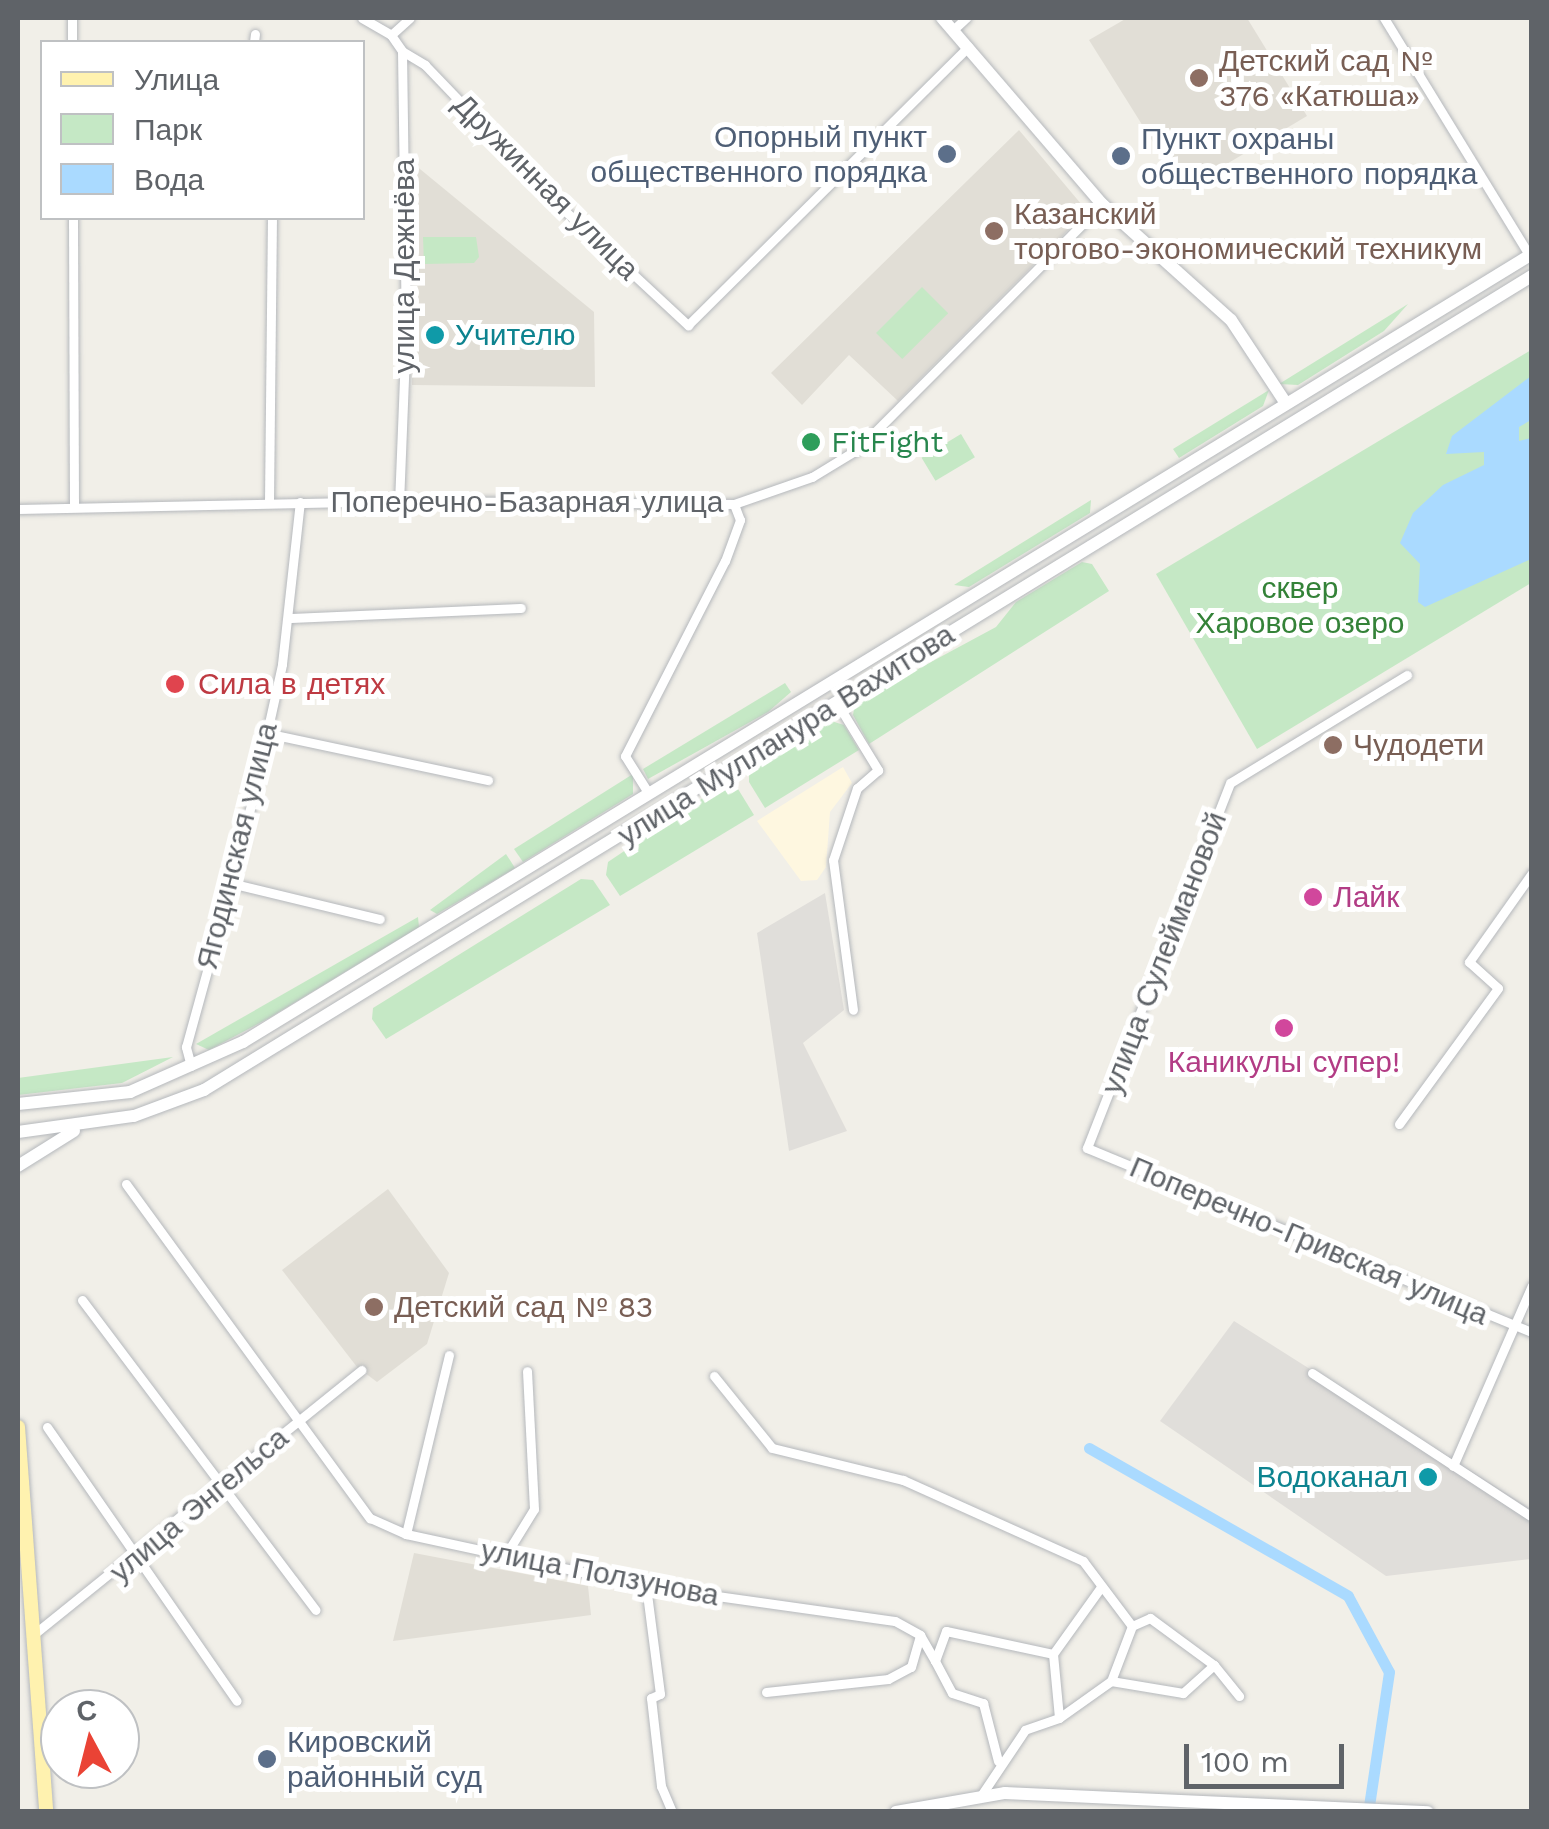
<!DOCTYPE html>
<meta charset="utf-8">
<style>
body{margin:0}
#map{position:relative;width:1549px;height:1829px;overflow:hidden;background:#f1efe8;font-family:"Work Sans",sans-serif}
div>[style]{position:absolute}
[style*='--x']{left:calc(var(--x)*1px);top:calc(var(--y)*1px);width:calc(var(--w)*1px);rotate:calc(var(--a)*1deg)}
.commercial>*{inset:0;background:#fef7e0}
.industrial>*{inset:0;background:#e0deda}
.education>*{inset:0;background:#e1ded6}
.green>*{inset:0;background:#c5e8c5;transform-origin:0 0}
.water>*{inset:0;background:#aadaff}
.canal>*{height:11px;margin:-5.5px;padding:0 5.5px;transform-origin:5.5px;border-radius:5.5px;background:#aadaff}
.roads{filter:drop-shadow(0 0 2px #b5b8bc) drop-shadow(0 0 2px #b5b8bc)}
.street>*{height:9px;margin:-4.5px;padding:0 4.5px;transform-origin:4.5px;border-radius:4.5px;background:#fff}
.secondary>*{height:12px;margin:-6px;padding:0 6px;transform-origin:6px;border-radius:6px;background:#fff}
.primary>*{height:14px;margin:-7px;padding:0 7px;transform-origin:7px;border-radius:7px;background:#fff2af}
.dots>*{width:28px;height:28px;translate:-50% -50%;box-sizing:border-box;border:5px solid #fff;border-radius:50%}
span{translate:-50% -50%;white-space:nowrap;text-align:center;line-height:1.15;-webkit-text-stroke:10px #fff;paint-order:stroke}
.education-label{font-size:30px;color:#785e54}
.left{translate:0 -50%;text-align:left}
.service-label{font-size:30px;color:#4e5e75}
.right{translate:-100% -50%;text-align:right}
.street-label{font-size:30px;color:#5f6368}
.culture-label{font-size:30px;color:#0d838f}
.leisure-label{font-size:30px;color:#27864d}
.park-label{font-size:30px;color:#348238}
.health-label{font-size:30px;color:#be3a42}
.hotel-label{font-size:30px;color:#b23c85}
.frame{position:absolute;inset:0;border:20px solid #5f6368;pointer-events:none}
.legend{position:absolute;left:40px;top:40px;width:325px;height:180px;box-sizing:border-box;background:#fff;border:2px solid #bfc1c3;margin:0;padding:12px 18px;list-style:none;font-size:30px;color:#5f6368}
.legend li{display:flex;align-items:center;gap:20px;height:50px}
.legend b{width:50px;border:2px solid #bfc1c3}
.north{position:absolute;left:40px;top:1689px;width:100px;height:100px;box-sizing:border-box;background:#fff;border:2px solid #bfc1c3;border-radius:50%;rotate:353deg;font-size:28px;font-weight:700;line-height:40px;text-align:center;color:#5f6368}
.north::after{content:'';display:block;margin:auto;width:35px;height:45px;background:#ea4335;clip-path:polygon(50% 0,100% 100%,50% 72%,0 100%)}
.scale{position:absolute;left:1184px;top:1744px;width:160px;height:45px;box-sizing:border-box;border:5px solid #5f6368;border-top:0;padding-left:12px;font-size:30px;line-height:35px;white-space:nowrap;color:#5f6368;-webkit-text-stroke:8px #fff;paint-order:stroke}
</style>
<div id="map">
<div class="commercial">
<i style="clip-path:polygon(843px 767px,852px 783px,830px 812px,826px 867px,817px 880px,801px 881px,757px 821px)"></i>
</div>
<div class="industrial">
<i style="clip-path:polygon(825px 893px,844px 1010px,803px 1043px,847px 1131px,789px 1151px,757px 933px)"></i>
<i style="clip-path:polygon(1234px 1321px,1531px 1509px,1531px 1559px,1386px 1576px,1160px 1421px)"></i>
</div>
<div class="education">
<i style="clip-path:polygon(1127px 18px,1247px 18px,1307px 116px,1183px 190px,1089px 40px)"></i>
<i style="clip-path:polygon(1019px 130px,1087px 211px,898px 401px,849px 355px,802px 405px,771px 373px)"></i>
<i style="clip-path:polygon(409px 160px,594px 312px,595px 387px,412px 385px)"></i>
<i style="clip-path:polygon(388px 1189px,449px 1273px,427px 1344px,377px 1382px,357px 1367px,282px 1270px)"></i>
<i style="clip-path:polygon(414px 1553px,588px 1586px,591px 1615px,393px 1641px)"></i>
</div>
<div class="green">
<i style="clip-path:polygon(423px 237px,476px 237px,479px 257px,474px 263px,424px 264px)"></i>
<i style="left:922px;top:287px;width:37px;height:65px;rotate:45deg"></i>
<i style="clip-path:polygon(1408px 304px,1384px 331px,1298px 385px,1279px 384px)"></i>
<i style="clip-path:polygon(1531px 350px,1531px 583px,1257px 749px,1156px 574px)"></i>
<i style="clip-path:polygon(1269px 390px,1263px 406px,1179px 458px,1173px 449px)"></i>
<i style="left:961px;top:434px;width:27px;height:46px;rotate:59deg"></i>
<i style="clip-path:polygon(1091px 500px,1090px 513px,969px 587px,954px 585px)"></i>
<i style="clip-path:polygon(1082px 562px,1092px 564px,1109px 591px,869px 744px,853px 715px,855px 703px,996px 627px,1016px 602px)"></i>
<i style="clip-path:polygon(785px 683px,791px 692px,768px 712px,648px 779px,643px 769px)"></i>
<i style="clip-path:polygon(828px 720px,844px 725px,859px 750px,765px 808px,749px 782px,749px 767px)"></i>
<i style="clip-path:polygon(633px 774px,633px 794px,523px 862px,514px 849px)"></i>
<i style="clip-path:polygon(725px 783px,738px 789px,754px 815px,620px 896px,606px 875px,608px 862px)"></i>
<i style="clip-path:polygon(506px 854px,515px 868px,437px 914px,430px 910px)"></i>
<i style="clip-path:polygon(581px 879px,593px 880px,610px 905px,386px 1039px,372px 1019px,373px 1008px)"></i>
<i style="clip-path:polygon(418px 917px,419px 927px,269px 1018px,209px 1050px,196px 1044px)"></i>
<i style="clip-path:polygon(173px 1057px,122px 1083px,18px 1095px,18px 1078px)"></i>
</div>
<div class="water">
<i style="clip-path:polygon(1531px 376px,1531px 420px,1519px 427px,1519px 441px,1531px 438px,1531px 559px,1425px 607px,1418px 602px,1420px 564px,1400px 543px,1413px 513px,1443px 485px,1484px 465px,1484px 452px,1446px 454px,1452px 436px)"></i>
</div>
<div class="canal">
<i style="--x:1089;--y:1448;--w:298;--a:29.7"></i>
<i style="--x:1348;--y:1596;--w:86;--a:61.7"></i>
<i style="--x:1389;--y:1672;--w:142;--a:98.5"></i>
</div>
<div class="roads">
<div class="street">
<i style="--x:72;--y:18;--w:24;--a:90"></i>
<i style="--x:362;--y:18;--w:34;--a:30"></i>
<i style="--x:391;--y:35;--w:19;--a:55"></i>
<i style="--x:402;--y:51;--w:278;--a:89.2"></i>
<i style="--x:406;--y:329;--w:172;--a:92.3"></i>
<i style="--x:1384;--y:18;--w:278;--a:58.5"></i>
<i style="--x:953;--y:30;--w:18;--a:-43"></i>
<i style="--x:391;--y:35;--w:25;--a:-42"></i>
<i style="--x:254;--y:42;--w:8;--a:-83"></i>
<i style="--x:402;--y:51;--w:27;--a:31"></i>
<i style="--x:425;--y:65;--w:199;--a:46.2"></i>
<i style="--x:563;--y:209;--w:171;--a:42.9"></i>
<i style="--x:688;--y:325;--w:395;--a:-44.8"></i>
<i style="--x:73;--y:218;--w:288;--a:89.8"></i>
<i style="--x:269;--y:502;--w:284;--a:-89.4"></i>
<i style="--x:18;--y:509;--w:381;--a:-1.2"></i>
<i style="--x:399;--y:501;--w:335;--a:0.5"></i>
<i style="--x:734;--y:504;--w:83;--a:-19.1"></i>
<i style="--x:812;--y:477;--w:54;--a:-31.3"></i>
<i style="--x:858;--y:449;--w:346;--a:-45.1"></i>
<i style="--x:290;--y:618;--w:231;--a:-2.5"></i>
<i style="--x:1407;--y:675;--w:207;--a:148.6"></i>
<i style="--x:1230;--y:783;--w:392;--a:111.4"></i>
<i style="--x:1087;--y:1148;--w:482;--a:22.5"></i>
<i style="--x:837;--y:703;--w:79;--a:58.5"></i>
<i style="--x:878;--y:770;--w:28;--a:139"></i>
<i style="--x:857;--y:788;--w:76;--a:108.4"></i>
<i style="--x:833;--y:860;--w:151;--a:82.4"></i>
<i style="--x:266;--y:733;--w:227;--a:12"></i>
<i style="--x:649;--y:794;--w:45;--a:-122.3"></i>
<i style="--x:625;--y:756;--w:219;--a:-62.9"></i>
<i style="--x:725;--y:561;--w:44;--a:-69.9"></i>
<i style="--x:740;--y:520;--w:17;--a:-111"></i>
<i style="--x:230;--y:883;--w:154;--a:13.5"></i>
<i style="--x:191;--y:1066;--w:20;--a:-105"></i>
<i style="--x:186;--y:1047;--w:219;--a:-74.6"></i>
<i style="--x:244;--y:836;--w:176;--a:-77.5"></i>
<i style="--x:282;--y:664;--w:163;--a:-83.7"></i>
<i style="--x:1399;--y:1124;--w:168;--a:-53.9"></i>
<i style="--x:1498;--y:988;--w:39;--a:-138"></i>
<i style="--x:1469;--y:962;--w:109;--a:-54.7"></i>
<i style="--x:126;--y:1184;--w:414;--a:53.9"></i>
<i style="--x:370;--y:1518;--w:39;--a:24"></i>
<i style="--x:406;--y:1534;--w:246;--a:12.2"></i>
<i style="--x:646;--y:1586;--w:251;--a:8"></i>
<i style="--x:895;--y:1621;--w:29;--a:29"></i>
<i style="--x:920;--y:1635;--w:30;--a:60"></i>
<i style="--x:935;--y:1661;--w:32;--a:-70"></i>
<i style="--x:946;--y:1631;--w:109;--a:12.1"></i>
<i style="--x:1053;--y:1654;--w:64;--a:84.6"></i>
<i style="--x:1059;--y:1718;--w:36;--a:161"></i>
<i style="--x:1025;--y:1730;--w:77;--a:123.9"></i>
<i style="--x:82;--y:1300;--w:388;--a:53"></i>
<i style="--x:1312;--y:1373;--w:263;--a:33.2"></i>
<i style="--x:714;--y:1376;--w:92;--a:51.1"></i>
<i style="--x:772;--y:1448;--w:135;--a:13.7"></i>
<i style="--x:903;--y:1480;--w:197;--a:24.2"></i>
<i style="--x:1083;--y:1561;--w:81;--a:53"></i>
<i style="--x:1132;--y:1626;--w:20;--a:-24"></i>
<i style="--x:1150;--y:1618;--w:79;--a:36.3"></i>
<i style="--x:1214;--y:1665;--w:42;--a:137.9"></i>
<i style="--x:1183;--y:1693;--w:73;--a:-170.5"></i>
<i style="--x:1111;--y:1681;--w:64;--a:144.6"></i>
<i style="--x:47;--y:1427;--w:333;--a:55.3"></i>
<i style="--x:1453;--y:1466;--w:197;--a:-66.4"></i>
<i style="--x:406;--y:1534;--w:184;--a:-76.5"></i>
<i style="--x:505;--y:1556;--w:55;--a:-58.3"></i>
<i style="--x:534;--y:1509;--w:138;--a:-92.9"></i>
<i style="--x:646;--y:1586;--w:109;--a:82.6"></i>
<i style="--x:660;--y:1694;--w:10;--a:156"></i>
<i style="--x:651;--y:1698;--w:89;--a:83.5"></i>
<i style="--x:661;--y:1786;--w:28;--a:67"></i>
<i style="--x:33;--y:1635;--w:422;--a:-38.9"></i>
<i style="--x:1053;--y:1654;--w:82;--a:-54.4"></i>
<i style="--x:935;--y:1661;--w:36;--a:62"></i>
<i style="--x:952;--y:1693;--w:33;--a:18"></i>
<i style="--x:983;--y:1703;--w:60;--a:75.5"></i>
<i style="--x:1214;--y:1665;--w:40;--a:51"></i>
<i style="--x:1111;--y:1681;--w:59;--a:-69.1"></i>
<i style="--x:766;--y:1692;--w:123;--a:-6.1"></i>
<i style="--x:888;--y:1679;--w:26;--a:-28"></i>
<i style="--x:911;--y:1667;--w:33;--a:-74"></i>
</div>
<div class="secondary">
<i style="--x:942;--y:18;--w:245;--a:49.3"></i>
<i style="--x:1102;--y:204;--w:173;--a:42"></i>
<i style="--x:1231;--y:320;--w:98;--a:56.6"></i>
<i style="--x:18;--y:1104;--w:113;--a:-6.1"></i>
<i style="--x:130;--y:1092;--w:124;--a:-23.9"></i>
<i style="--x:243;--y:1042;--w:1511;--a:-31.44"></i>
<i style="--x:18;--y:1132;--w:117;--a:-7.9"></i>
<i style="--x:134;--y:1116;--w:75;--a:-20.4"></i>
<i style="--x:204;--y:1090;--w:1558;--a:-31.51"></i>
<i style="--x:18;--y:1166;--w:66;--a:-32"></i>
<i style="--x:896;--y:1812;--w:111;--a:-9.9"></i>
<i style="--x:1005;--y:1793;--w:423;--a:2.6"></i>
</div>
<div class="primary">
<i style="--x:18;--y:1427;--w:386;--a:85.8"></i>
</div>
</div>
<div class="dots">
<i style="left:1199px;top:78px;background:#8d6e63"></i>
<i style="left:947px;top:154px;background:#5c6f8a"></i>
<i style="left:1121px;top:156px;background:#5c6f8a"></i>
<i style="left:994px;top:231px;background:#8d6e63"></i>
<i style="left:435px;top:335px;background:#0f9aa8"></i>
<i style="left:811px;top:442px;background:#2e9e5b"></i>
<i style="left:175px;top:684px;background:#e0444e"></i>
<i style="left:1333px;top:745px;background:#8d6e63"></i>
<i style="left:1313px;top:897px;background:#d1479c"></i>
<i style="left:1284px;top:1028px;background:#d1479c"></i>
<i style="left:374px;top:1307px;background:#8d6e63"></i>
<i style="left:1428px;top:1477px;background:#0f9aa8"></i>
<i style="left:267px;top:1759px;background:#5c6f8a"></i>
</div>
<div class="education-label">
<span class="left" style="left:1219px;top:78px">Детский сад №<br>376 «Катюша»</span>
<span class="left" style="left:1014px;top:231px">Казанский<br>торгово-экономический техникум</span>
<span class="left" style="left:1353px;top:745px">Чудодети</span>
<span class="left" style="left:394px;top:1307px">Детский сад № 83</span>
</div>
<div class="service-label">
<span class="right" style="left:927px;top:154px">Опорный пункт<br>общественного порядка</span>
<span class="left" style="left:1141px;top:156px">Пункт охраны<br>общественного порядка</span>
<span class="left" style="left:287px;top:1759px">Кировский<br>районный суд</span>
</div>
<div class="street-label">
<span style="left:546px;top:187px;rotate:45deg">Дружинная улица</span>
<span style="left:404px;top:266px;rotate:-90deg">улица Дежнёва</span>
<span style="left:527px;top:502px">Поперечно-Базарная улица</span>
<span style="left:786px;top:735px;rotate:-32deg">улица Мулланура Вахитова</span>
<span style="left:237px;top:846px;rotate:-76deg">Ягодинская улица</span>
<span style="left:1164px;top:953px;rotate:-69deg">улица Сулеймановой</span>
<span style="left:1309px;top:1241px;rotate:23deg">Поперечно-Гривская улица</span>
<span style="left:199px;top:1505px;rotate:-40deg">улица Энгельса</span>
<span style="left:600px;top:1573px;rotate:11deg">улица Ползунова</span>
</div>
<div class="culture-label">
<span class="left" style="left:455px;top:335px">Учителю</span>
<span class="right" style="left:1408px;top:1477px">Водоканал</span>
</div>
<div class="leisure-label">
<span class="left" style="left:831px;top:442px">FitFight</span>
</div>
<div class="park-label">
<span style="left:1300px;top:605px">сквер<br>Харовое озеро</span>
</div>
<div class="health-label">
<span class="left" style="left:198px;top:684px">Сила в детях</span>
</div>
<div class="hotel-label">
<span class="left" style="left:1333px;top:897px">Лайк</span>
<span style="left:1284px;top:1062px">Каникулы супер!</span>
</div>
<div class="frame"></div>
<ul class="legend">
<li><b style="height:12px;background:#fff2af"></b>Улица</li>
<li><b style="height:28px;background:#c5e8c5"></b>Парк</li>
<li><b style="height:28px;background:#aadaff"></b>Вода</li>
</ul>
<div class="north">С</div>
<div class="scale">100 m</div>
</div>
